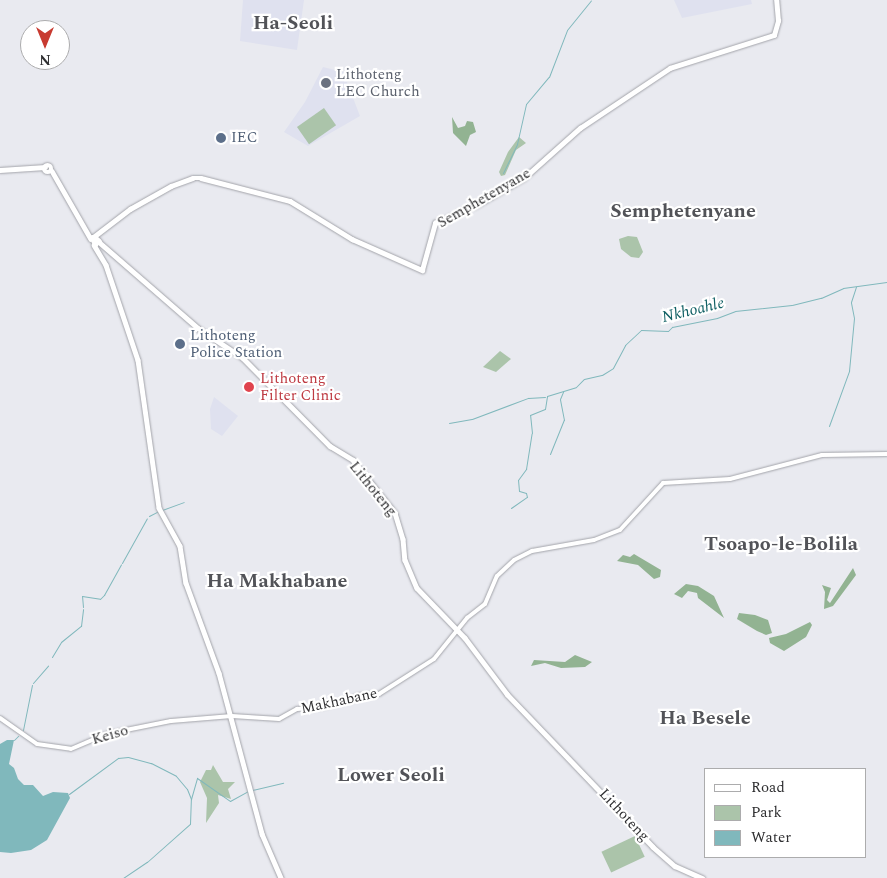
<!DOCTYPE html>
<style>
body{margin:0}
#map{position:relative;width:887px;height:878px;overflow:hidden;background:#e9eaf0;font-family:Spectral,serif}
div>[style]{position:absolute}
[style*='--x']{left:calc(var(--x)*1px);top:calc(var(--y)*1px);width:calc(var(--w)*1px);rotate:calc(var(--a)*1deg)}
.built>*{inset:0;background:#dfe1ef}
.green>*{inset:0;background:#abc4aa;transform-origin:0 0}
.forest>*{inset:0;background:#92b392}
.water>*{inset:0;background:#80b8bc}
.stream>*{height:1px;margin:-0.5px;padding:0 0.5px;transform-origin:0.5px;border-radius:0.5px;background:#80b8bc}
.roads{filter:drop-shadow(0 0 1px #a3a4aa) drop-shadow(0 0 1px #a3a4aa)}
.tertiary>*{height:4px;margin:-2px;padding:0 2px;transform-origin:2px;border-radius:2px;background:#fff}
.secondary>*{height:4.5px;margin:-2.25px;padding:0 2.25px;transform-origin:2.25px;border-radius:2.25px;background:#fff}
.secondary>.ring{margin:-2.25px;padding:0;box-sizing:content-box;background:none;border:4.5px solid #fff;border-radius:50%}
.dots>*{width:14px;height:14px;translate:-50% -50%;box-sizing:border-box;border:2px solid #fff;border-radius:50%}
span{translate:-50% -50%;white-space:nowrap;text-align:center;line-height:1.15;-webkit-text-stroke:4.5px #fff;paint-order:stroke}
.worship-label{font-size:15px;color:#5b616d}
.left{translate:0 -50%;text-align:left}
.service-label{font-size:15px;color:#4e5e75}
.street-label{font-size:15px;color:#2f2f31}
.health-label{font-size:15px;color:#be3a42}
.water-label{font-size:16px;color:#106064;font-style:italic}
.district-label{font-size:20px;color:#525358;font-weight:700}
.legend{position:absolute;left:704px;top:768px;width:162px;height:90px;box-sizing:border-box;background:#fff;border:1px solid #acacad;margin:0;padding:6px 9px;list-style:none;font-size:15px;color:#2f2f31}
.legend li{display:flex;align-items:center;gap:10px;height:25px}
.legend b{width:25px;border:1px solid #acacad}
.north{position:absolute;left:20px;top:20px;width:50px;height:50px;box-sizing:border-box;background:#fff;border:1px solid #acacad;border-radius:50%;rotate:180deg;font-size:14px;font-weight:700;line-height:20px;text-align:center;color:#2f2f31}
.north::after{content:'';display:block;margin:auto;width:18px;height:22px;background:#c83b31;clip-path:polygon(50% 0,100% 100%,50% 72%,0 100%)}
</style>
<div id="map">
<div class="built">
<i style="clip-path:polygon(243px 0,304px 0,297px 50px,240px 41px)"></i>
<i style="clip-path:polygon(674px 0,751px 0,752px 4px,682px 18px)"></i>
<i style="clip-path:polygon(323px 67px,343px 72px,360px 116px,308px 146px,284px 132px,305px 102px)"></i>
<i style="clip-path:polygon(214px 397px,238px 416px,222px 436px,211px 429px,210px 409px)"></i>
</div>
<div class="green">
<i style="left:324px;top:108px;width:21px;height:33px;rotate:55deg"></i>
<i style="clip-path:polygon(519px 137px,526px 143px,516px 150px,505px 175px,501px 176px,499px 172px,508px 152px)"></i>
<i style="clip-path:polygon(628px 236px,637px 237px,643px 252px,639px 258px,631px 257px,621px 249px,619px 239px)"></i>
<i style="clip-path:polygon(500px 351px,511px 359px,496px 372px,483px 367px)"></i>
<i style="clip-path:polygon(213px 765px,223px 782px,235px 782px,228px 789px,231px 799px,218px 795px,219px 803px,206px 823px,207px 798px,200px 782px,206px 770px,211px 770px)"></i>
<i style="left:635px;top:836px;width:23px;height:37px;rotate:65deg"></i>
</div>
<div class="forest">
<i style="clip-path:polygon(452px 117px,458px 128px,465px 126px,467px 121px,473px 122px,476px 132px,470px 135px,466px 146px,453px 133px)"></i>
<i style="clip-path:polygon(634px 554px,661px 570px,660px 577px,654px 579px,638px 565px,617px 561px,623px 555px,630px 557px)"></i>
<i style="clip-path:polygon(853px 568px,856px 575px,833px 606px,824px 609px,825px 592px,822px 585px,831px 588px,827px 600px,830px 603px)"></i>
<i style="clip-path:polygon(686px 584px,698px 586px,714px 596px,724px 618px,698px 598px,697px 593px,688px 591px,682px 598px,674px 594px)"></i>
<i style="clip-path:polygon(739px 613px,755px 615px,768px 620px,772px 633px,766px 635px,757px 631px,737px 619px)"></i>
<i style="clip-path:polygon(810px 622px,812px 625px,806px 637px,784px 651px,770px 643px,769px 638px,786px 634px)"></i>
<i style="clip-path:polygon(575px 655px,592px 662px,585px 667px,561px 668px,545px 663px,531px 666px,534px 660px,565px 662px)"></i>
</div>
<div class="water">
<i style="clip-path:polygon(7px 740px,14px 740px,9px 764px,14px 768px,18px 779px,24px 785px,33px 785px,43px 796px,53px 792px,68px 793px,70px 798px,47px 840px,31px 850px,11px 853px,0 852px,0 744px)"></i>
</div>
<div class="stream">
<i style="--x:503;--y:173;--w:32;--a:-64"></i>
<i style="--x:517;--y:144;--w:41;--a:-77.3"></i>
<i style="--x:526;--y:104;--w:35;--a:-50"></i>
<i style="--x:549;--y:77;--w:50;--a:-69"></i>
<i style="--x:567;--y:30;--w:38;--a:-51"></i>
<i style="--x:449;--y:423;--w:23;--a:-10"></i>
<i style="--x:472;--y:419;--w:60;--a:-20.6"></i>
<i style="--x:528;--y:398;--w:17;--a:-3"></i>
<i style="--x:829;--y:426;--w:59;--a:-70"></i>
<i style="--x:849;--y:371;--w:53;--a:-84.6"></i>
<i style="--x:854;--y:318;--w:16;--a:-101"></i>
<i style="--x:851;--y:302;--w:16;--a:-72"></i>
<i style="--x:550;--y:454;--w:37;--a:-68"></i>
<i style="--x:564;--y:420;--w:21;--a:-101"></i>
<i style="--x:560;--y:399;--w:8;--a:-67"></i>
<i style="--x:511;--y:508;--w:19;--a:-35"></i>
<i style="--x:527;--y:497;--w:4;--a:-104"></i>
<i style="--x:526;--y:493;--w:7;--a:-164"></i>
<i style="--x:519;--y:491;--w:11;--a:-95"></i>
<i style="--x:518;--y:480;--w:14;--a:-54"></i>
<i style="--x:526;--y:469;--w:36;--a:-81"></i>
<i style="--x:532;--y:433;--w:18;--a:-96"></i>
<i style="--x:530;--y:415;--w:16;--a:-22"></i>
<i style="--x:545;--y:409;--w:13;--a:-81"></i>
<i style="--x:547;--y:396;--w:30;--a:-17"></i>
<i style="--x:576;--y:387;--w:11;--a:-45"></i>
<i style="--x:584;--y:379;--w:18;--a:-13"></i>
<i style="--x:602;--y:375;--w:13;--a:-32"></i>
<i style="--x:613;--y:368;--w:26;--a:-62"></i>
<i style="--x:625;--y:345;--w:22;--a:-43"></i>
<i style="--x:641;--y:330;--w:27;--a:2"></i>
<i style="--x:668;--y:331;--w:6;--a:-45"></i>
<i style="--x:672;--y:327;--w:46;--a:-11.3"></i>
<i style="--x:717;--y:318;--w:19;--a:-21"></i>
<i style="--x:735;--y:311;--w:57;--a:-6"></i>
<i style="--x:792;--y:305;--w:30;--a:-14"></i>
<i style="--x:821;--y:298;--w:24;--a:-24"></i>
<i style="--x:843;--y:288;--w:44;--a:-7.8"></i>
<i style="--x:162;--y:510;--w:23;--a:-20"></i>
<i style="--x:149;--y:516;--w:9;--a:-27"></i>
<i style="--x:122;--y:563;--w:51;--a:-60.9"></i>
<i style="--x:83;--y:607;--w:11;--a:-95"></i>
<i style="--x:82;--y:596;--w:18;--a:9"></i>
<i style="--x:100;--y:599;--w:6;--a:-45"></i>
<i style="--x:104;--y:595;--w:35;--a:-61"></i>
<i style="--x:52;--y:657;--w:17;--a:-59"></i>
<i style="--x:61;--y:642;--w:26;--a:-39"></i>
<i style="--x:81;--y:626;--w:17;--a:-83"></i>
<i style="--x:33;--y:683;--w:23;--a:-49"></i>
<i style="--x:23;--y:730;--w:46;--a:-78.7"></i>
<i style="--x:14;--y:740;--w:6;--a:-45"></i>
<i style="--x:252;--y:790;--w:32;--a:-13"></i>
<i style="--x:69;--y:794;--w:61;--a:-36.3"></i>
<i style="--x:118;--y:758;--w:10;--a:-6"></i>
<i style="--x:128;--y:757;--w:24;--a:15"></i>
<i style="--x:151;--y:763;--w:28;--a:27"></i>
<i style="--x:176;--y:776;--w:17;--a:50"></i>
<i style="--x:187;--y:789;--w:11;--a:68"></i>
<i style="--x:123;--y:878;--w:29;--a:-34"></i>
<i style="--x:147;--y:862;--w:57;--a:-41.5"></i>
<i style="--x:190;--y:824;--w:25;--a:-88"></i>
<i style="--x:191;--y:799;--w:22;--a:-74"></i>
<i style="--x:197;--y:778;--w:40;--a:34.9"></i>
<i style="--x:230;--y:801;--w:21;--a:-29"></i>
</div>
<div class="roads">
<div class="tertiary">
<i style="--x:0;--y:718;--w:45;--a:35.1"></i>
<i style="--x:37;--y:744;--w:34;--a:8"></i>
<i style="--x:71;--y:749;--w:38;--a:-23"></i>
<i style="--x:106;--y:734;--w:66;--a:-11.3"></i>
<i style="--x:171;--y:721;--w:61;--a:-4.7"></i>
<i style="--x:232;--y:716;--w:47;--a:3.7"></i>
<i style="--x:279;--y:719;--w:21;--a:-29"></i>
<i style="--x:297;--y:709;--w:27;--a:-4"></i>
<i style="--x:324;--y:707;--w:39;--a:-18"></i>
<i style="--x:361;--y:695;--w:18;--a:-3"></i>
<i style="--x:379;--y:694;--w:65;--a:-32.5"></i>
<i style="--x:434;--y:659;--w:53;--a:-51.2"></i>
<i style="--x:467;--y:618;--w:23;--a:-38"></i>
<i style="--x:485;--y:604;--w:30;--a:-67"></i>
<i style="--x:497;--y:576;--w:23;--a:-43"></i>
<i style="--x:514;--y:560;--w:20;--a:-27"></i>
<i style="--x:532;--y:551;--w:63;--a:-10.1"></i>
<i style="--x:594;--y:540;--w:28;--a:-21"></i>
<i style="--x:620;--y:530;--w:64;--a:-47.5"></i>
<i style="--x:663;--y:483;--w:67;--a:-3.4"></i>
<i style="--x:730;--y:479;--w:95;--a:-14.6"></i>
<i style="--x:822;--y:455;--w:65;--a:-0.9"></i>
</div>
<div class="secondary">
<i class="ring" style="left:44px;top:165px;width:3.5px;height:3.5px"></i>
<i style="--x:0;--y:170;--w:45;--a:-3.8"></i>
<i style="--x:52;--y:171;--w:78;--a:60.2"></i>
<i style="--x:95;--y:237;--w:6;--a:45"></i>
<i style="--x:99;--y:241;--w:6;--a:135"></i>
<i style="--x:95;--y:245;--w:8;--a:-113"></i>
<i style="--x:92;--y:238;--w:48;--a:-37.3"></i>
<i style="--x:130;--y:209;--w:47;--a:-29.3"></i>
<i style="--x:171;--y:186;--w:23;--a:-20"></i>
<i style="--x:193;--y:178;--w:8;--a:0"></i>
<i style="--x:201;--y:178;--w:92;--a:14.5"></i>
<i style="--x:290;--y:201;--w:73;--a:31.5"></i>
<i style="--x:352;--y:239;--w:77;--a:23.9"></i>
<i style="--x:422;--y:270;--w:49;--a:-74.5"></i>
<i style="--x:435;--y:223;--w:43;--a:-23"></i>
<i style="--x:475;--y:206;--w:56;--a:-29.7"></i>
<i style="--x:524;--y:178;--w:75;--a:-41.8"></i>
<i style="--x:580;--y:128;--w:108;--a:-33.7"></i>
<i style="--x:670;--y:68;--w:109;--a:-17.6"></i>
<i style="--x:774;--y:35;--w:15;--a:-74"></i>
<i style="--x:778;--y:21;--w:21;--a:-95"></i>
<i style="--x:99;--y:242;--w:131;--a:41"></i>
<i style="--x:198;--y:328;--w:54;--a:33.7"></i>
<i style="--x:243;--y:358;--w:124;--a:45.3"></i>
<i style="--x:330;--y:446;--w:27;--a:31"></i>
<i style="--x:353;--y:460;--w:68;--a:51.6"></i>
<i style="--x:395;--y:513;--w:27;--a:73"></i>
<i style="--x:403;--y:539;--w:21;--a:85"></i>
<i style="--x:405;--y:560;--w:30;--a:67"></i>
<i style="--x:417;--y:588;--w:69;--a:46.2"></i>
<i style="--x:465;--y:638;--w:70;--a:53.1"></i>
<i style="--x:507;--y:694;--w:211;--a:46.3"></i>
<i style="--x:653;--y:847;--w:29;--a:41"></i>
<i style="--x:675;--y:866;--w:30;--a:24"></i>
<i style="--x:94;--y:245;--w:23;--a:59"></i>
<i style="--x:106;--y:265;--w:100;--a:71.4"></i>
<i style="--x:138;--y:360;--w:149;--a:81.9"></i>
<i style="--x:159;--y:508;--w:43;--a:61.1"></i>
<i style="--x:180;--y:546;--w:37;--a:81"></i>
<i style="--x:186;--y:583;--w:96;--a:69.9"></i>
<i style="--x:219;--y:673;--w:167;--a:75"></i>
<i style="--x:262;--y:834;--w:48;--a:66.6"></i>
</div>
</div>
<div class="dots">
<i style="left:326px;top:83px;background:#6b7280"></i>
<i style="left:221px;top:138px;background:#5c6f8a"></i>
<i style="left:180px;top:344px;background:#5c6f8a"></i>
<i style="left:249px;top:387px;background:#e0444e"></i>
</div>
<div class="worship-label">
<span class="left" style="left:336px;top:83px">Lithoteng<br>LEC Church</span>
</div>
<div class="service-label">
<span class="left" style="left:231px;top:138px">IEC</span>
<span class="left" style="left:190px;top:344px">Lithoteng<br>Police Station</span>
</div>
<div class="street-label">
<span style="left:484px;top:198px;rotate:-30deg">Semphetenyane</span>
<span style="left:373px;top:489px;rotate:51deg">Lithoteng</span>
<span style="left:339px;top:701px;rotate:-12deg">Makhabane</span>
<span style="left:110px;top:735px;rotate:-16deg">Keiso</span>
<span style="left:624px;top:815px;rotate:47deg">Lithoteng</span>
</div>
<div class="health-label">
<span class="left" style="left:260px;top:387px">Lithoteng<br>Filter Clinic</span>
</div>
<div class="water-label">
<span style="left:693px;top:310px;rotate:-14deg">Nkhoahle</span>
</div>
<div class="district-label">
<span style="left:293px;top:23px">Ha-Seoli</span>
<span style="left:683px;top:211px">Semphetenyane</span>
<span style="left:781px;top:544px">Tsoapo-le-Bolila</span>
<span style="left:277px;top:581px">Ha Makhabane</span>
<span style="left:705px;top:718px">Ha Besele</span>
<span style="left:391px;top:775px">Lower Seoli</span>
</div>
<ul class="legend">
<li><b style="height:6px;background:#fff"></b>Road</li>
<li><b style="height:14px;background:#abc4aa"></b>Park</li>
<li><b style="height:14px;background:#80b8bc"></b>Water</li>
</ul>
<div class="north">N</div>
</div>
